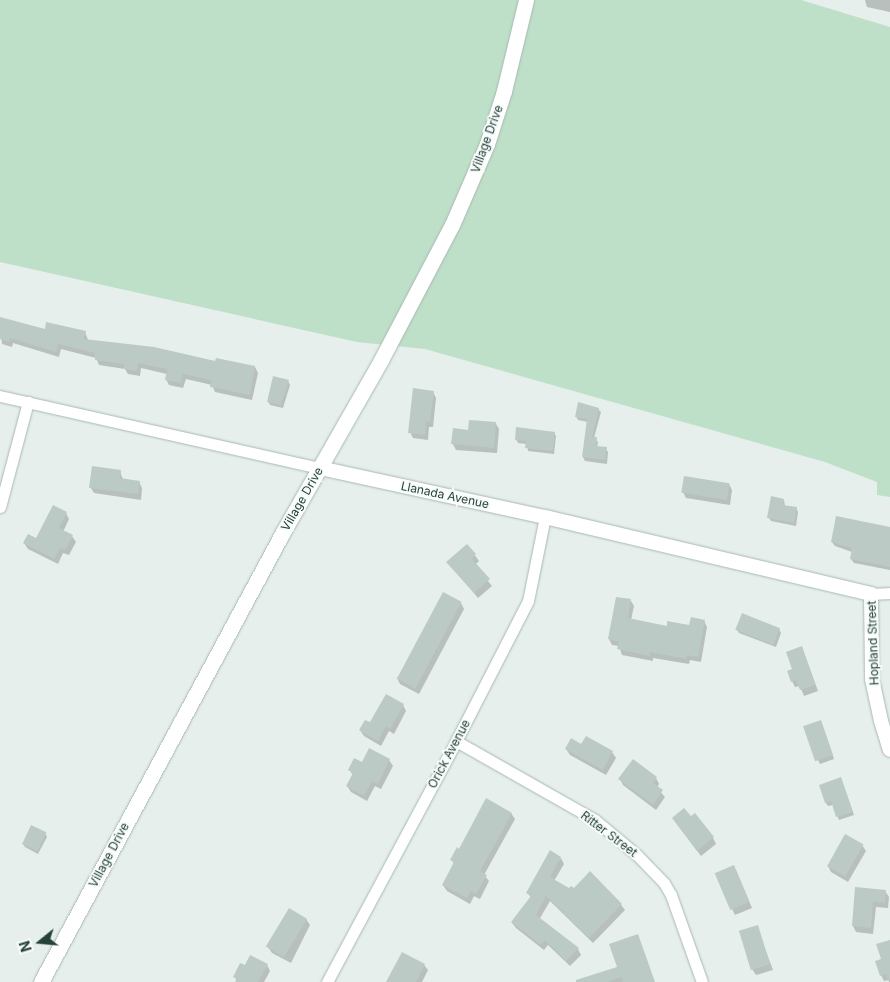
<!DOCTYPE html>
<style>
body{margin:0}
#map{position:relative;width:890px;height:982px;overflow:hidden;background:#e6efeb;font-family:Inter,sans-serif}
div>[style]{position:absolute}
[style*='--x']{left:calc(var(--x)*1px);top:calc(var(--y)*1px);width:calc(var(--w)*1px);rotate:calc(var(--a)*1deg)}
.green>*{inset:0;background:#bfe0c8}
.shadow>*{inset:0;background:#0003}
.building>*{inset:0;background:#bbcac4;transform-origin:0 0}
.roads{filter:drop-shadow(0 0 1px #a8b8b2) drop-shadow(0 0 1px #a8b8b2)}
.minor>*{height:11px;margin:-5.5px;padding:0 5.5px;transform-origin:5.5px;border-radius:5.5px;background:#fff}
.tertiary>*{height:14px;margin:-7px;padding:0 7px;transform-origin:7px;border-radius:7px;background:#fff}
.secondary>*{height:15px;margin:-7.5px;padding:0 7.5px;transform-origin:7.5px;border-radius:7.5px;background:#fff}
span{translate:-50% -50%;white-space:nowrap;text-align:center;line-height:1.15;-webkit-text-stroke:4px #f7fbf9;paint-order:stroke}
.street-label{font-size:12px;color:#24423a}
.north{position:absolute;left:15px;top:917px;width:50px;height:50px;-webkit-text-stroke:4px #f7fbf9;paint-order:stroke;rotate:253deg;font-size:14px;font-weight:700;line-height:20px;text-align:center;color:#24423a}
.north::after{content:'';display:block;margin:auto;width:18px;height:22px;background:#24423a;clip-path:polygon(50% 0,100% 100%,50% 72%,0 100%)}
</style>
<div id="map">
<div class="green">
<i style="clip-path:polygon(0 0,801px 0,890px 27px,890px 497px,877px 495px,877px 482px,825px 462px,425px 349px,357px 342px,0 262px)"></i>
</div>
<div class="shadow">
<i style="clip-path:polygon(865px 0,890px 0,890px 12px,867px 7px)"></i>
<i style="clip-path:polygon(0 319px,46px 330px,85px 332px,88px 340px,216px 363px,255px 367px,258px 373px,252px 400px,215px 392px,212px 385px,186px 379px,183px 388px,169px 385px,166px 379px,167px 374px,141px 368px,140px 376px,128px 374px,125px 369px,99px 365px,96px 358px,61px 349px,59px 357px,13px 343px,12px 347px,2px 344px)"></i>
<i style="clip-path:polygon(288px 381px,290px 385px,283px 408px,270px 405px,268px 401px)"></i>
<i style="clip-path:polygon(433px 392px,436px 398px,433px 427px,429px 427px,428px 440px,413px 438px,410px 432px)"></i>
<i style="clip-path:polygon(598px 409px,601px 412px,594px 438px,598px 442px,597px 448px,606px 449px,608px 452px,607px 464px,585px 461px,583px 457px,588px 422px,578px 420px,576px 416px)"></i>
<i style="clip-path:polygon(496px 424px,499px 429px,497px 453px,456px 450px,453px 444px)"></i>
<i style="clip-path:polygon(554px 433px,556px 436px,554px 454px,528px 451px,527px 444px,518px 443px,516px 439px)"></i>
<i style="clip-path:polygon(120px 471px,123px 480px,139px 482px,142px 488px,141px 500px,94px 493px,91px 488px)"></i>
<i style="clip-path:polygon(729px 484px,732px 490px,730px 505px,686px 498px,683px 492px)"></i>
<i style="clip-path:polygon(784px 500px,785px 506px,796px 508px,798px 512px,796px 526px,771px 521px,769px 518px)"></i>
<i style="clip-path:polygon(66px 513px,69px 519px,63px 532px,72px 536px,76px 542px,69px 555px,63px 553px,58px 564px,28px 549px,24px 543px,37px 540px)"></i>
<i style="clip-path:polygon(890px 529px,890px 570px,854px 563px,851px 559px,852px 552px,835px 546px,832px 542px)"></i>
<i style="clip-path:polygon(467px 545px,479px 561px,475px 565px,492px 586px,478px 598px,448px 562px)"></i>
<i style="clip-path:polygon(631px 601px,634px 606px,631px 620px,668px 627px,690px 626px,704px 621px,707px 627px,701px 662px,690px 660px,689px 664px,653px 658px,653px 661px,622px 655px,619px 646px,612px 645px,609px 639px)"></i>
<i style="clip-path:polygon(461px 603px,464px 609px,419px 694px,400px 684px,397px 678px)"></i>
<i style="clip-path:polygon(779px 629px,781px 633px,776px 647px,739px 633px,737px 630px)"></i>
<i style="clip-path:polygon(802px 647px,818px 691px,804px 696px,800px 686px,795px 687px,792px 681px,793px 670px)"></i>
<i style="clip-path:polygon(403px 705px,406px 711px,394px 734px,389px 731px,381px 746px,364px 736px,360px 730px)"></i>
<i style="clip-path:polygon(822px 725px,834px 759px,820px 764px,818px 760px)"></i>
<i style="clip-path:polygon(582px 746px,612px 752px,616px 758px,606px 775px,570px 755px,566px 749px)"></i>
<i style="clip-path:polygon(389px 760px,393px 766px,381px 789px,375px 786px,367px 801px,351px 792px,347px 786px,353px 776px,350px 770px,363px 764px)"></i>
<i style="clip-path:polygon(656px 778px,659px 784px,657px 788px,665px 797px,656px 810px,623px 785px,620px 779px)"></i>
<i style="clip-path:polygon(842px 782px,854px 815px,839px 820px,833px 805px,828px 806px,826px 803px,820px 786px)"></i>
<i style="clip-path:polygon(511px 813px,515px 819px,484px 875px,489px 881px,480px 899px,474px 896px,470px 904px,447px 891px,443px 885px,454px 864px,452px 860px,459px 850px)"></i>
<i style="clip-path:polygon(677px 824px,713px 838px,716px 844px,701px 856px)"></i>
<i style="clip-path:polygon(45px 833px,47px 837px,38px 854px,25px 847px,23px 844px)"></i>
<i style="clip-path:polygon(862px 845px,866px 851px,848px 882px,831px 872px,828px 866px)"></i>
<i style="clip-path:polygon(561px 858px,564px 864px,554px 881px,569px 889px,621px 905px,625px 910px,593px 943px,550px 901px,539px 920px,578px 949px,581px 955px,570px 966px,548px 945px,544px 950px,516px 928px,512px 923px,531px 898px,528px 893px)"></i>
<i style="clip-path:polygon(736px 872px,752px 908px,735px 915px,732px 909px)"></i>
<i style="clip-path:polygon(857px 888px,885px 891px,889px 897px,888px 908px,876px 907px,873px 934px,856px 932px,853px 926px)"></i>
<i style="clip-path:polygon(306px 919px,310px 925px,291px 963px,272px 953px,268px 947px)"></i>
<i style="clip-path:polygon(757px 927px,773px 970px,756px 975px,752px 969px)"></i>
<i style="clip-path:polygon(890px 941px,890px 982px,889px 982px,889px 980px,884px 981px,881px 975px,882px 960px)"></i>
<i style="clip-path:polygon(267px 965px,270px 971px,264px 982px,237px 982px,235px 977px,246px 967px)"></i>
<i style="clip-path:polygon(424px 965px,428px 970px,422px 982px,387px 982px)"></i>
<i style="clip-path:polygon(618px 967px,655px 982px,586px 982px)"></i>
</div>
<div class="building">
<i style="clip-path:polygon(0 317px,45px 329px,46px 322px,86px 331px,84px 339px,154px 347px,215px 361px,216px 358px,255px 366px,250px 395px,210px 387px,211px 380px,183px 374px,181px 383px,165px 380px,167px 369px,138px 363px,137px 371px,124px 369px,124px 364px,95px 360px,95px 353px,58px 344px,56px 352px,10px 338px,9px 342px,0 339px)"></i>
<i style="clip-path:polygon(273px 376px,289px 380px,281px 405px,267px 402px)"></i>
<i style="clip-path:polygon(413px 388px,434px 391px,430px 422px,426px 421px,425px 435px,408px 433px)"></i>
<i style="clip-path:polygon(578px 402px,599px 408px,592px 437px,597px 437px,596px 446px,607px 447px,605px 460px,582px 457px,587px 419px,575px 417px)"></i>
<i style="clip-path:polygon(469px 420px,496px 422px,494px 448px,451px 444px,453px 428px,468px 430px)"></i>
<i style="clip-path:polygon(516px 427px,555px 432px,553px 451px,525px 448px,526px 441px,515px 440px)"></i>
<i style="clip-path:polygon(92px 466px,121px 470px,120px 478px,140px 481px,138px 494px,89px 488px)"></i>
<i style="left:684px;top:476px;width:46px;height:17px;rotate:9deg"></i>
<i style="clip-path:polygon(771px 496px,784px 499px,783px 505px,797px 507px,794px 523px,767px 518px)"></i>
<i style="clip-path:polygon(53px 505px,67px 512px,59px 528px,73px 535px,65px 550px,60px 548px,54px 559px,23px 543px,28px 534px,36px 538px)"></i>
<i style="clip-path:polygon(836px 516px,890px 527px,890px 567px,850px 559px,852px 548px,831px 542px)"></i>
<i style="clip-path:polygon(467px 544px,476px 554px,472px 559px,490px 579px,474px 593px,446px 562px)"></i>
<i style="left:443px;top:592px;width:21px;height:98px;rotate:28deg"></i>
<i style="clip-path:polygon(616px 597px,631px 599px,628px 618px,667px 626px,667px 621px,689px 625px,691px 617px,705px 620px,698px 657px,687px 655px,686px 659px,650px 652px,650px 656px,617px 649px,619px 642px,608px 639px)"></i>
<i style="left:742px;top:613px;width:41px;height:18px;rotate:22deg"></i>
<i style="clip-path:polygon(802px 646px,815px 685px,800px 690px,796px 680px,791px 682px,787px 671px,792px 669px,786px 652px)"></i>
<i style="clip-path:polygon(386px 694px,404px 704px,390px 729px,386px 726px,378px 741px,359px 730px,365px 720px,370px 722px)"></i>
<i style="left:821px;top:720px;width:37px;height:19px;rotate:71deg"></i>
<i style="clip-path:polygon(586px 736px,613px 751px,603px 770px,565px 749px,571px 738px,581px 744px)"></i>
<i style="clip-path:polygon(369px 748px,390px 759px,378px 784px,372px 781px,364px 796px,346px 786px,353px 773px,348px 770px,354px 758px,362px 762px)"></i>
<i style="clip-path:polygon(633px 759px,657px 777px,653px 783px,663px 790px,653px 805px,618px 779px)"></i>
<i style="clip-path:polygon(841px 777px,853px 812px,836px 817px,831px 801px,825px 803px,819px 785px)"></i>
<i style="clip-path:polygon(486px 798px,512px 813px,480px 871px,487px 875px,476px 894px,471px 891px,467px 898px,442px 885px,454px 862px,450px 860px,457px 847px,459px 849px)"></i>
<i style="clip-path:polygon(684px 808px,691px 816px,695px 813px,714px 837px,697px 851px,672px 818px)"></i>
<i style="left:31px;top:825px;width:17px;height:21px;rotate:25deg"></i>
<i style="left:845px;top:834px;width:21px;height:37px;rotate:29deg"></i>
<i style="clip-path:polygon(550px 850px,561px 857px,550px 877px,569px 888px,571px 886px,574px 888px,590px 871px,622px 904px,589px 938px,546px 896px,536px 915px,579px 948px,566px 961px,545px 940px,541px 945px,511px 922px,531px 896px,526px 893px)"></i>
<i style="left:734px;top:865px;width:40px;height:21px;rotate:67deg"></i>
<i style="clip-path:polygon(855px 887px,886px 890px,885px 903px,873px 902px,871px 928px,852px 926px)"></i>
<i style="left:289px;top:908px;width:21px;height:45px;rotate:31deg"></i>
<i style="left:758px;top:925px;width:41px;height:20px;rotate:73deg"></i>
<i style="clip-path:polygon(638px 934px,655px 982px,623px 982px,621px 977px,608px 982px,576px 982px,576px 980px,617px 967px,609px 944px)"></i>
<i style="clip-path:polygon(890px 940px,890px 980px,888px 981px,886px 974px,880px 976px,875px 961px,881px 959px,876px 944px)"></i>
<i style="clip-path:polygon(402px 952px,425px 964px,416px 982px,386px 982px)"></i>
<i style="clip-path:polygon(250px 955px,268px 964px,258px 982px,235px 982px,237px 979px,233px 977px,240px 963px,245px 965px)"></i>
</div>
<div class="roads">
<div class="minor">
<i style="--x:0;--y:396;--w:328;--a:12.7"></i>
<i style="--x:0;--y:507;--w:109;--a:-75.1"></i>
<i style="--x:871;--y:594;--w:19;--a:-3"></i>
<i style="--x:456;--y:741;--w:160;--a:29.6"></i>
<i style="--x:595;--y:820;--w:55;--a:39.8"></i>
<i style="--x:637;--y:855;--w:39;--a:46"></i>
<i style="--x:664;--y:883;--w:14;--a:60"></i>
<i style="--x:671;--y:895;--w:92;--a:70.4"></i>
<i style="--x:327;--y:982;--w:273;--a:-61.8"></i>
<i style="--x:456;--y:741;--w:157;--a:-62.8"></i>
<i style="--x:528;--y:601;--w:86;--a:-78.6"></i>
</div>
<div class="tertiary">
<i style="--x:320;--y:468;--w:230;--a:12.3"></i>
<i style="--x:545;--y:517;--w:335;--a:13.3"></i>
<i style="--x:871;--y:594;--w:85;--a:89.3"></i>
<i style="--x:872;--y:679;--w:43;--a:77.9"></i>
<i style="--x:881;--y:721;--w:30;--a:73"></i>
</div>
<div class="secondary">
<i style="--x:41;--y:982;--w:511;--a:-61.73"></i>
<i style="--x:283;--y:532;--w:198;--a:-60.3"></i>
<i style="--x:381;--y:360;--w:153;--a:-62.3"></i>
<i style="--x:452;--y:225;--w:88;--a:-66.6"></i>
<i style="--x:487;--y:144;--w:56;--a:-72.2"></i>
<i style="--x:504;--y:91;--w:94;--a:-76.4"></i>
</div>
</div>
<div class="street-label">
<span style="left:487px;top:139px;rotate:-70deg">Village Drive</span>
<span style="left:445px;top:495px;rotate:12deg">Llanada Avenue</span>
<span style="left:302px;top:499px;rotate:-60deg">Village Drive</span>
<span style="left:873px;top:643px;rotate:-92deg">Hopland Street</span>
<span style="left:449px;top:754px;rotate:-62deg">Orick Avenue</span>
<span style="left:609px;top:834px;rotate:37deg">Ritter Street</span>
<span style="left:109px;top:855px;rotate:-62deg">Village Drive</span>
</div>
<div class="north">N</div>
</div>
